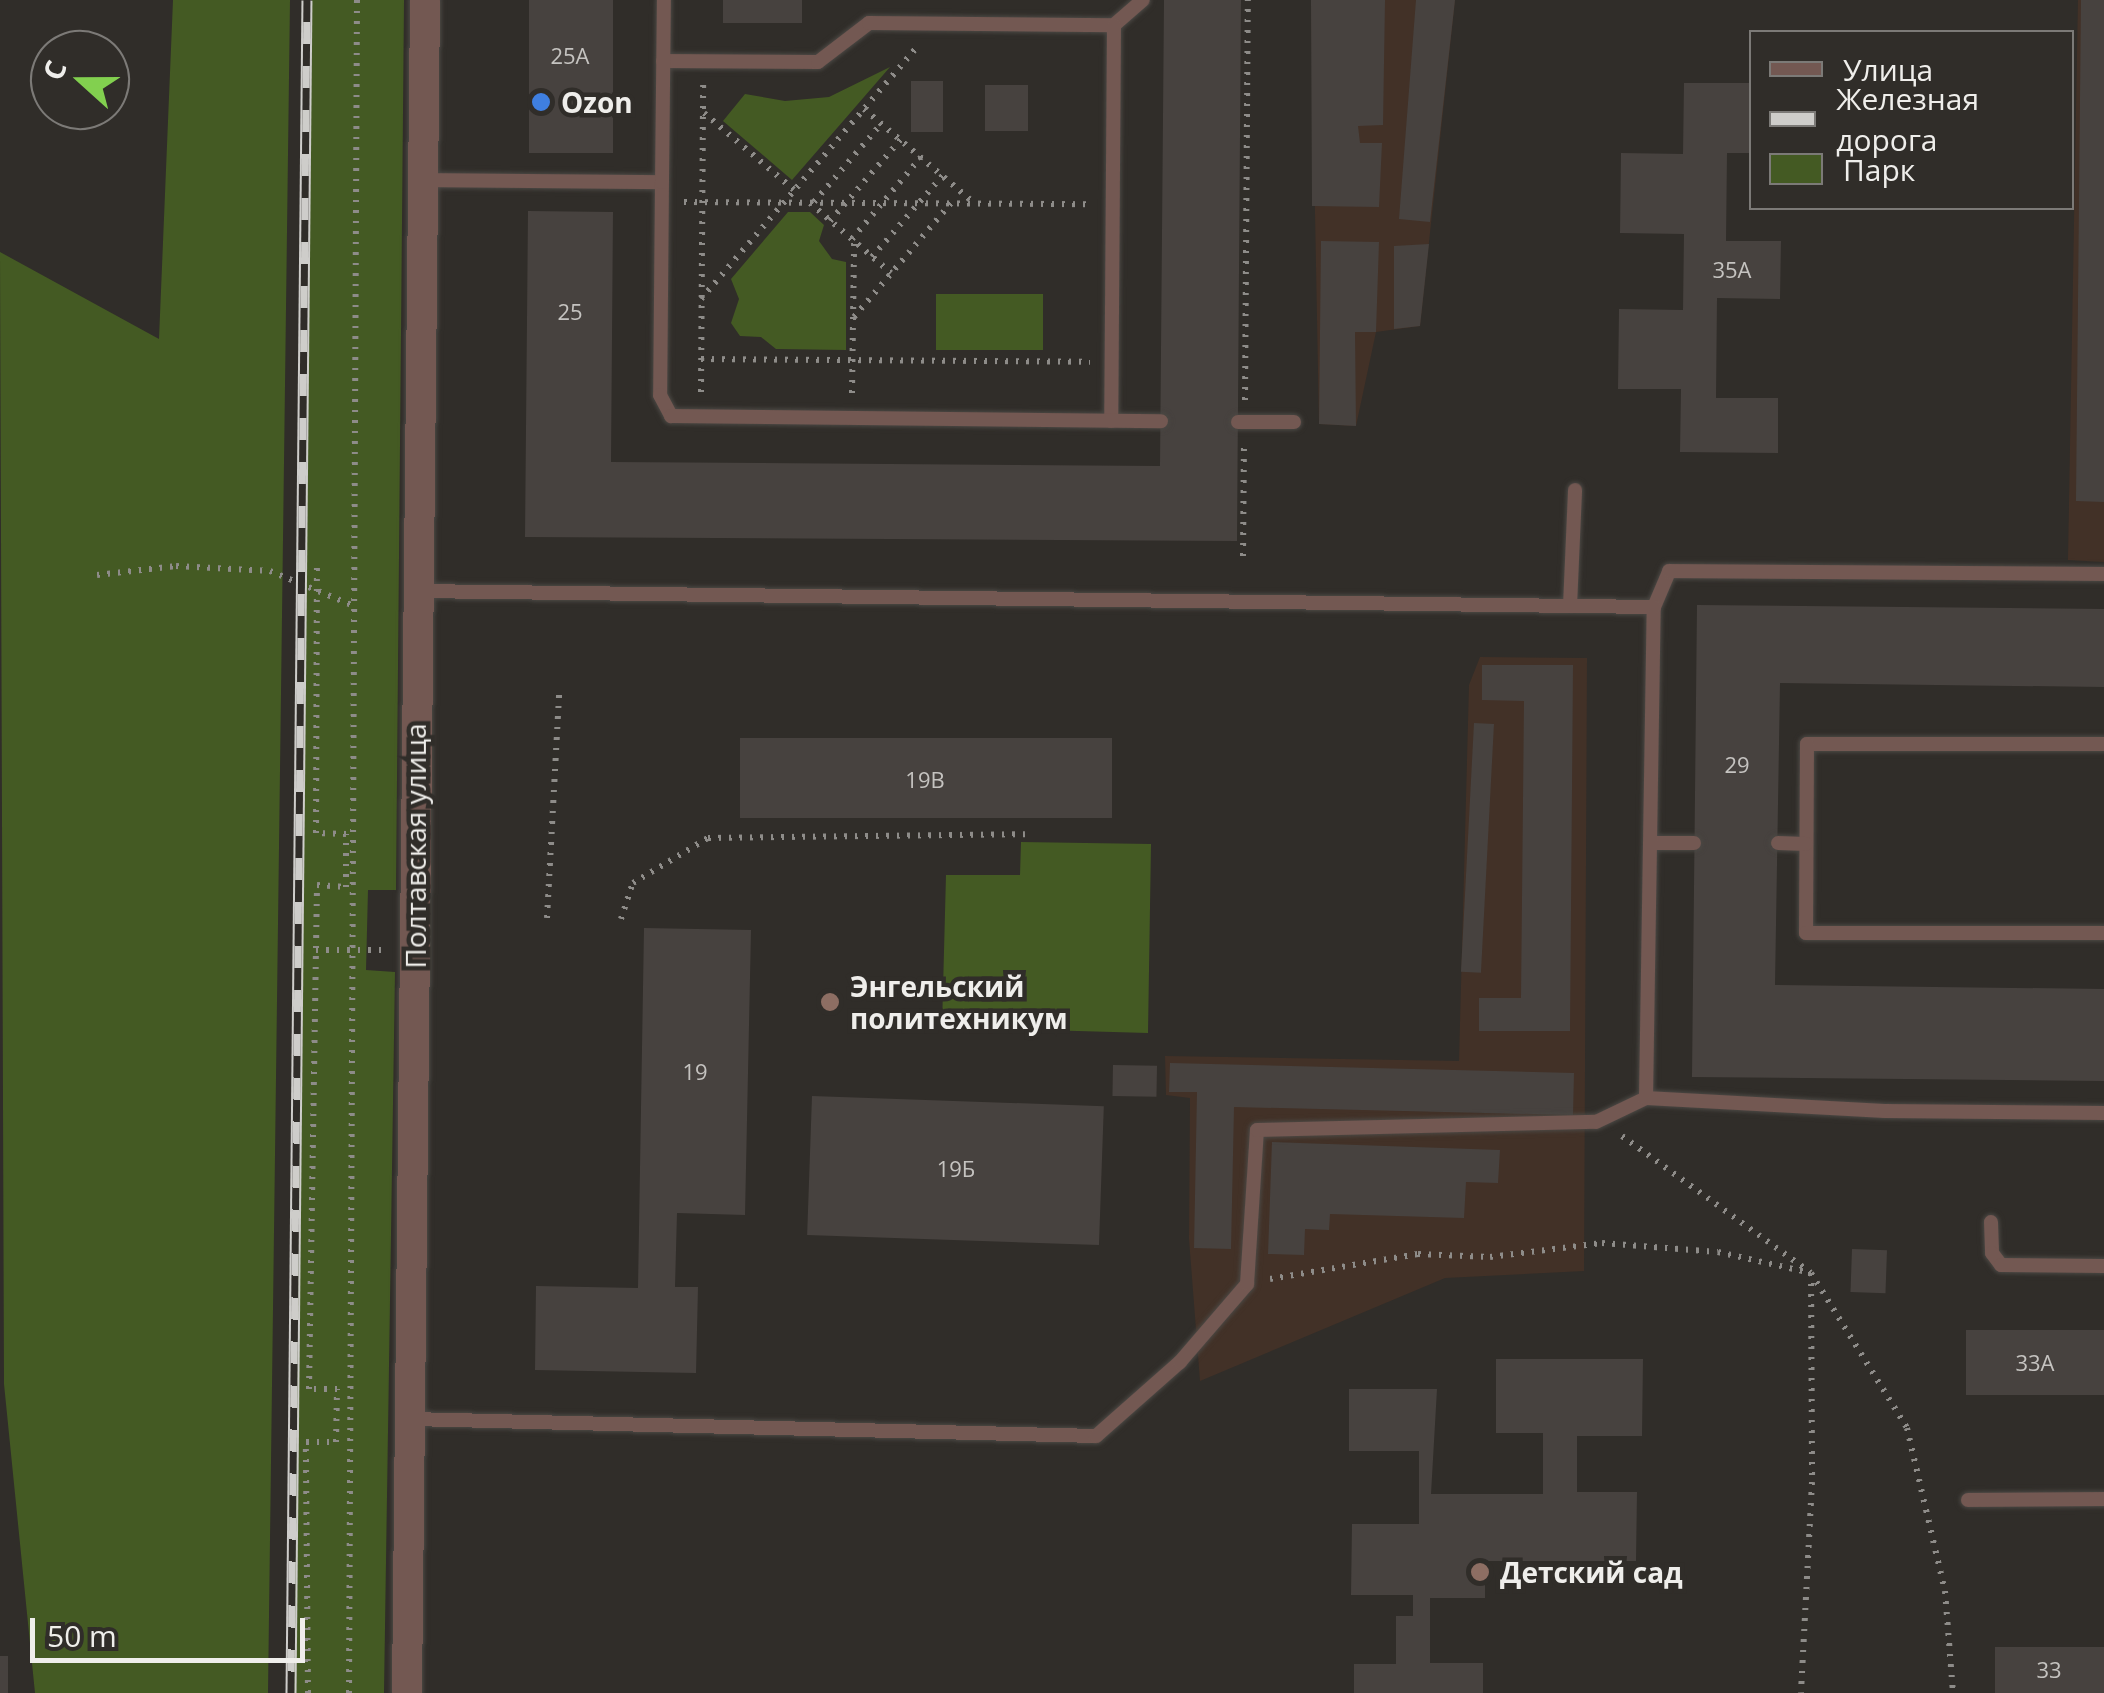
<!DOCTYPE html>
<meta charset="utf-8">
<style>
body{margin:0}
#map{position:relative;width:2104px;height:1693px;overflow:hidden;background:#302d29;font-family:"Open Sans",sans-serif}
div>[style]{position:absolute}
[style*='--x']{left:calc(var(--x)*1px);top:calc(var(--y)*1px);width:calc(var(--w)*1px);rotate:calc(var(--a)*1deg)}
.industrial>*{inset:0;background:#423127}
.green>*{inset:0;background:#445a23;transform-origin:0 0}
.building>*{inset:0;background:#47423f;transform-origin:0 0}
.path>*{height:6px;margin-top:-3px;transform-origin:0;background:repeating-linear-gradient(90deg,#8e8c89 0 2.5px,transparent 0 10.5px)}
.roads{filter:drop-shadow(0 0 2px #4b4844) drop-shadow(0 0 2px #4b4844)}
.service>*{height:14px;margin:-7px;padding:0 7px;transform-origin:7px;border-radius:7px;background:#735852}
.tertiary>*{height:30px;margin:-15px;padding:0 15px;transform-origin:15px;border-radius:15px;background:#735852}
.rail>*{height:11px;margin-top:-5.5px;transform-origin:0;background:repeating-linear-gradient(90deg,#302d29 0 22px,#cecdca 0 44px);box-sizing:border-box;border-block:2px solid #cecdca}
.dots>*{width:28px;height:28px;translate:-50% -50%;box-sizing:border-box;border:5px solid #302d29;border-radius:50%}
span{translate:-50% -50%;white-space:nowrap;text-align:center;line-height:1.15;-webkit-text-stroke:9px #302d29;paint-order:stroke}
.number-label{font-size:22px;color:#c5c3c0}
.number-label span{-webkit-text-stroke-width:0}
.poi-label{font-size:28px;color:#efeeeb;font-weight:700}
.left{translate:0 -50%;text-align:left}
.street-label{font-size:28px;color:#efeeeb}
.legend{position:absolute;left:1749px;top:30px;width:325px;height:180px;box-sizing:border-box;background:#302d29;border:2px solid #7c7a77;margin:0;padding:12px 18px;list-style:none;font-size:30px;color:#efeeeb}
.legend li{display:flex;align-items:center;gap:20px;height:50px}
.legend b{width:50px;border:2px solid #7c7a77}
.north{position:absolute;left:30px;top:30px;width:100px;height:100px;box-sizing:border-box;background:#302d29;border:2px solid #7c7a77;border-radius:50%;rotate:291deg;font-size:28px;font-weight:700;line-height:40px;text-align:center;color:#efeeeb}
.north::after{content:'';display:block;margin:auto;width:35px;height:45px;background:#82d04f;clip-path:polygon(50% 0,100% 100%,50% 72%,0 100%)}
.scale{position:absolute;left:30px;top:1618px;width:275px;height:45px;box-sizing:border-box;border:5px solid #efeeeb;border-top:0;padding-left:12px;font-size:30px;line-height:35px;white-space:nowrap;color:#efeeeb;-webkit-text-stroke:8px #302d29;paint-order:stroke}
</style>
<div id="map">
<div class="industrial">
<i style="clip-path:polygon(1311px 0,1455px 0,1420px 326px,1376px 332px,1356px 426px,1319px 424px)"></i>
<i style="clip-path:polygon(2078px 0,2104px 0,2104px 562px,2068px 560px)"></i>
<i style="clip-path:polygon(1480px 657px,1587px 658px,1584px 1271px,1445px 1278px,1200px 1381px,1189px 1239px,1190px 1098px,1166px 1095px,1165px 1056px,1459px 1061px,1469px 685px)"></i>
</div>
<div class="green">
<i style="clip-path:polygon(173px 0,290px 0,268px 1693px,35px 1693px,4px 1384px,0 252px,159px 339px)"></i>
<i style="clip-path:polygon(312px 0,404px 0,396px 890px,368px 890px,366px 970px,395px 972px,384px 1693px,294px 1693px)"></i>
<i style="clip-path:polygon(890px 67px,792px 180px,723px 121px,745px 94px,785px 101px,829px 97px)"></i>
<i style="clip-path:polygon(788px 212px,810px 212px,824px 225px,819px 241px,832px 259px,846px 262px,846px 350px,776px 349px,761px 337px,740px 336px,731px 323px,739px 299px,731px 279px)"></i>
<i style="left:936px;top:294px;width:107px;height:56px"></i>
<i style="clip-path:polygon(1021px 842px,1151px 844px,1148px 1033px,942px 1027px,946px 875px,1020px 875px)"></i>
</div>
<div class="building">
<i style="left:529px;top:0;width:84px;height:153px"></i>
<i style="left:723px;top:0;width:79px;height:23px"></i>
<i style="clip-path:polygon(1164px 0,1241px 0,1237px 541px,525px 537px,528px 211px,613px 212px,611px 462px,1160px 466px)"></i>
<i style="clip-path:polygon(1311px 0,1385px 0,1383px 125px,1358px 126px,1360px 143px,1382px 143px,1379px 207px,1312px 206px)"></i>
<i style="clip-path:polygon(1416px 0,1455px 0,1430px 222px,1399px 219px)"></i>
<i style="clip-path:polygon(2081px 0,2104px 0,2104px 502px,2076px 501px)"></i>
<i style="left:911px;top:81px;width:32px;height:51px"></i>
<i style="clip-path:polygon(1684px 83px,1752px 83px,1752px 153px,1727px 153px,1726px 241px,1781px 241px,1780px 299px,1717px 298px,1716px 398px,1778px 398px,1778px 453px,1680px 452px,1681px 389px,1618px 389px,1619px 309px,1683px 310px,1684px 234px,1620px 233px,1621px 153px,1683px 154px)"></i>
<i style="left:985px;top:85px;width:43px;height:46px"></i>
<i style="clip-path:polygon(1321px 241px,1379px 242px,1376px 332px,1355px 332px,1356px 426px,1319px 424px)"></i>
<i style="clip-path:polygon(1429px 244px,1420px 326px,1394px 329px,1394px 246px)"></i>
<i style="clip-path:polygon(1697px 605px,2104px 609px,2104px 687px,1780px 683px,1775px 985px,2104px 989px,2104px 1081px,1692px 1077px)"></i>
<i style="clip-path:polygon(1482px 665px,1573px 665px,1570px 1031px,1479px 1031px,1479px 998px,1521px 998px,1524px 701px,1482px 700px)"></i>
<i style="left:1474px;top:723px;width:20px;height:249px;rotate:3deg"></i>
<i style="left:740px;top:738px;width:372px;height:80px"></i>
<i style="clip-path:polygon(644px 928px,751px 930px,745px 1215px,677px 1213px,675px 1287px,698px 1287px,696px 1373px,535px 1370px,536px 1286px,638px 1288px)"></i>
<i style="clip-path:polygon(1170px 1063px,1574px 1073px,1573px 1115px,1234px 1107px,1231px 1249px,1194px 1248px,1197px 1092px,1169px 1092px)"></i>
<i style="left:1113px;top:1065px;width:44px;height:31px;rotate:1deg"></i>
<i style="left:812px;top:1096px;width:292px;height:139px;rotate:2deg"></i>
<i style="clip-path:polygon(1272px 1142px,1500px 1150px,1498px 1183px,1466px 1182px,1464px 1218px,1330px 1214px,1329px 1230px,1305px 1229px,1304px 1255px,1268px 1254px)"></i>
<i style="left:1852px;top:1249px;width:35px;height:43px;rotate:2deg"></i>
<i style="left:2104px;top:1330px;width:65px;height:138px;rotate:90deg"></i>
<i style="clip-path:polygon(1496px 1359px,1643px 1359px,1642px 1436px,1577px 1436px,1577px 1492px,1637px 1492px,1636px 1561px,1485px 1561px,1485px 1598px,1430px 1598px,1430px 1663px,1483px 1663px,1483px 1693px,1354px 1693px,1354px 1664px,1396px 1664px,1396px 1616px,1413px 1616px,1413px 1595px,1351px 1595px,1352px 1524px,1419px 1524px,1419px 1451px,1349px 1451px,1349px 1389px,1437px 1389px,1431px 1494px,1543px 1494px,1543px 1433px,1496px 1433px)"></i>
<i style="left:1995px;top:1647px;width:109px;height:46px"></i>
<i style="left:0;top:1656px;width:8px;height:37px"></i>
</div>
<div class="path">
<i style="--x:864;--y:109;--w:143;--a:40.5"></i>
<i style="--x:704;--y:113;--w:118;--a:40.5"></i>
<i style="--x:684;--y:202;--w:407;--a:0.3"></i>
<i style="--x:814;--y:202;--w:104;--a:-49.3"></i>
<i style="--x:810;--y:203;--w:107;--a:40.8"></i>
<i style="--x:830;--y:221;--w:108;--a:-49.1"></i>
<i style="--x:852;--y:239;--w:107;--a:-49.9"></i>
<i style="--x:872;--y:257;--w:108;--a:-49.1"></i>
<i style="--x:701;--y:299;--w:329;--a:-49.4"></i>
<i style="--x:854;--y:317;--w:150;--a:-49.6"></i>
<i style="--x:701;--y:359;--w:389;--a:0.4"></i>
<i style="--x:701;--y:392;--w:307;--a:-89.6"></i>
<i style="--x:852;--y:393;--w:152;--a:-89.2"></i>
<i style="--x:1245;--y:400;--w:400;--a:-89.6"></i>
<i style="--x:1243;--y:556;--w:109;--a:-89.5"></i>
<i style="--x:97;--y:575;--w:80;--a:-6.5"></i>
<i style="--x:176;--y:566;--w:94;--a:3"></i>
<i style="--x:270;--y:571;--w:91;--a:22.6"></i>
<i style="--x:547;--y:918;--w:224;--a:-86.9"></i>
<i style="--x:621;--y:919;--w:38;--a:-72"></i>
<i style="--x:633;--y:883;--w:87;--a:-31"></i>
<i style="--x:708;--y:838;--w:317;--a:-0.7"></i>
<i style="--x:316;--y:950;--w:69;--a:0"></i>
<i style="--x:1622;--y:1136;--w:233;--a:35.9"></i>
<i style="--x:1811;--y:1273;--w:209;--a:89.7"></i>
<i style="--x:1812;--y:1482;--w:211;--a:93"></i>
<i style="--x:1270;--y:1279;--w:150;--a:-9.6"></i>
<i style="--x:1418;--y:1254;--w:72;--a:2.4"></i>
<i style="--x:1490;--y:1257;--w:113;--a:-7.1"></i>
<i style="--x:1602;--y:1243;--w:116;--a:4.4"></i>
<i style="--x:1718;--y:1252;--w:95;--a:12.7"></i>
<i style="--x:1811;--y:1273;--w:182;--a:58.2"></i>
<i style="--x:1907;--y:1428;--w:167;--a:76.9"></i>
<i style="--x:1945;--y:1591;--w:102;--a:85.5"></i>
<i style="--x:308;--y:1693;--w:251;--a:-90.5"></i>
<i style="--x:306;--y:1442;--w:30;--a:0"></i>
<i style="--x:336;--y:1442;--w:53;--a:-88.9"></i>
<i style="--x:337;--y:1389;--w:28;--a:180"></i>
<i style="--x:309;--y:1389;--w:504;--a:-89.09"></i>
<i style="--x:317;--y:885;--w:29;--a:4"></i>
<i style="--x:346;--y:887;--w:53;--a:-90"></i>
<i style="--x:346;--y:834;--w:30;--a:-178"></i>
<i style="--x:316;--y:833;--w:271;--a:-89.8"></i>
<i style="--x:349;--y:1693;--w:1693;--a:-89.73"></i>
</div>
<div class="roads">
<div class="service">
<i style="--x:1114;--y:25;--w:38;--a:-41"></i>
<i style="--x:663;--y:61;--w:155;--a:0.4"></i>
<i style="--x:818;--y:62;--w:64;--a:-37.4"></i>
<i style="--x:869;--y:23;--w:245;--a:0.5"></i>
<i style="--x:1114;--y:25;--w:396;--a:90.4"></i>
<i style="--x:422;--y:180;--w:240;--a:0.5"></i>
<i style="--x:662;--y:182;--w:213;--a:90.5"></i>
<i style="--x:660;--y:395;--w:24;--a:62"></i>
<i style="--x:671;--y:416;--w:490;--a:0.6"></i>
<i style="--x:662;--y:182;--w:182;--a:-89.4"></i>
<i style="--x:1238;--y:422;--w:56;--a:0"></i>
<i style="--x:1570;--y:606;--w:116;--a:-87.5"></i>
<i style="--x:1654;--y:607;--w:39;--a:-67"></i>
<i style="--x:1669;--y:571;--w:435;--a:0.4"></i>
<i style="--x:2104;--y:744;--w:297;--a:180"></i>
<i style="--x:1807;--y:744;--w:189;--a:90.3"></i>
<i style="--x:1806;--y:933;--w:298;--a:0"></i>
<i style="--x:1651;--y:843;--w:43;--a:0"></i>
<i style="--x:1778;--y:843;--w:28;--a:2"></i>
<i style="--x:1646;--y:1098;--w:239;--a:3.1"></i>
<i style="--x:1885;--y:1111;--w:219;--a:0.5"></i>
<i style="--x:1991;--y:1222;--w:31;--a:88"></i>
<i style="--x:1992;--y:1253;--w:15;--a:53"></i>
<i style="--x:2001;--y:1265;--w:103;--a:0.6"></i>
<i style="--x:411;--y:1419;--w:685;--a:1.42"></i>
<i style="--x:1096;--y:1436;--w:112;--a:-41.4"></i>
<i style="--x:1180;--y:1362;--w:103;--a:-49.3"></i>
<i style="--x:1247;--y:1284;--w:154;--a:-86.3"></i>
<i style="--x:1257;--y:1130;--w:339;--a:-1.4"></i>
<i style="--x:1596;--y:1122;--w:55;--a:-25.6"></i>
<i style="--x:1646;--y:1098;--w:491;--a:-89.1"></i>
<i style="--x:1654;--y:607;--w:1237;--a:-179.26"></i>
<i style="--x:1968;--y:1500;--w:136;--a:-0.4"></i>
</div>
<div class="tertiary">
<i style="--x:407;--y:1693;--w:1693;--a:-89.39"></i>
</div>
</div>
<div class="rail">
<i style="--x:291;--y:1693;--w:1693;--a:-89.46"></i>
</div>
<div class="dots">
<i style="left:541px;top:102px;background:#3f7fe0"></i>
<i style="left:830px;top:1002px;background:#8d6e63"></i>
<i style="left:1480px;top:1572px;background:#8d6e63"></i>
</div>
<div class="number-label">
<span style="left:570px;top:56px">25А</span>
<span style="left:1732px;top:270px">35А</span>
<span style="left:570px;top:312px">25</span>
<span style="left:1737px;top:765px">29</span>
<span style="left:925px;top:780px">19В</span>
<span style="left:695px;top:1072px">19</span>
<span style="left:956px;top:1169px">19Б</span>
<span style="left:2035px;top:1363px">33А</span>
<span style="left:2049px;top:1670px">33</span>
</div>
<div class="poi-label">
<span class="left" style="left:561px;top:102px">Ozon</span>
<span class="left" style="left:850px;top:1002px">Энгельский<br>политехникум</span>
<span class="left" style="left:1500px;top:1572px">Детский сад</span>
</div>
<div class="street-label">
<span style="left:415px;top:846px;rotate:-90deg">Полтавская улица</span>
</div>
<ul class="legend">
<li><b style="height:12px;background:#735852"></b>Улица</li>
<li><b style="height:12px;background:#cecdca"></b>Железная дорога</li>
<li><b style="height:28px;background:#445a23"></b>Парк</li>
</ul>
<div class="north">С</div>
<div class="scale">50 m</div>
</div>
